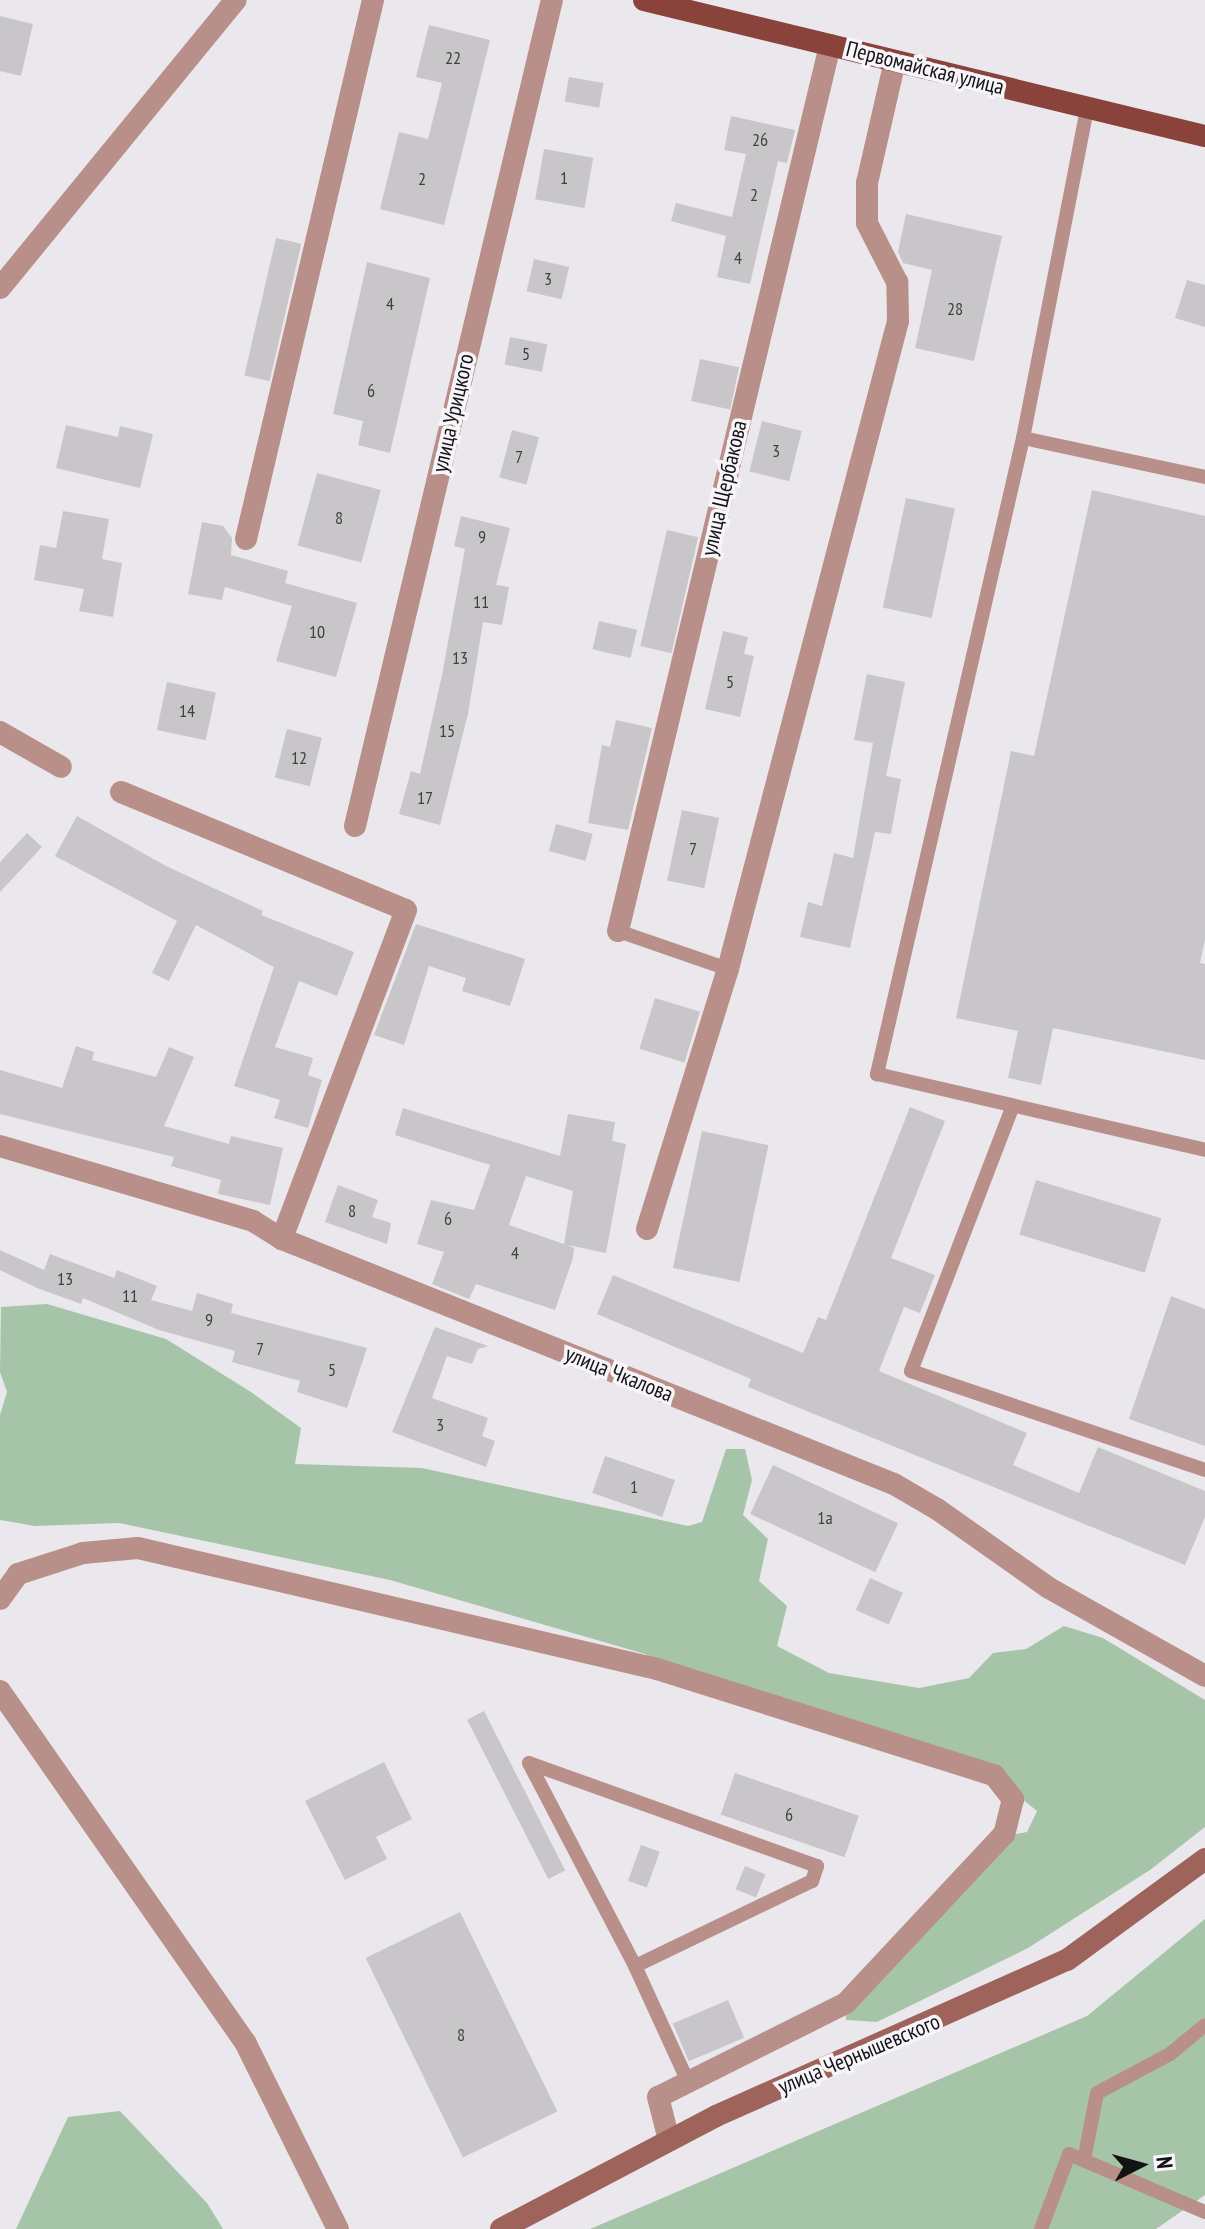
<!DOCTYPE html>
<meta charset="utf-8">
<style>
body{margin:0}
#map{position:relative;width:1205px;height:2229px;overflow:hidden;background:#eae8ec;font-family:"PT Sans Narrow",sans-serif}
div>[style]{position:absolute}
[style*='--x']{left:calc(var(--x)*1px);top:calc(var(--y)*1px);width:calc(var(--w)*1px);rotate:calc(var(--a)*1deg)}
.green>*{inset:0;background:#a6c5a8}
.building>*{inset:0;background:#c8c6c9;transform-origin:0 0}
.service>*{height:14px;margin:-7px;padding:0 7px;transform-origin:7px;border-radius:7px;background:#b98f89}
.minor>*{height:22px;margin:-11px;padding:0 11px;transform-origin:11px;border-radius:11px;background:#b98f89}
.secondary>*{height:22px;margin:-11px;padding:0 11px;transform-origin:11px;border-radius:11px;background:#9e635b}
.primary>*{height:22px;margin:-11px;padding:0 11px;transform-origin:11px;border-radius:11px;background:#89433b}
span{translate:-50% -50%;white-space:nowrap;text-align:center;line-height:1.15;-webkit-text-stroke:7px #f7f5f9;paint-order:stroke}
.number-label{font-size:18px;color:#404041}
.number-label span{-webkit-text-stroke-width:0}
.street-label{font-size:22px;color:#131314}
.north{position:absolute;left:1101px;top:2125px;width:80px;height:80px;-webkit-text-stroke:6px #f7f5f9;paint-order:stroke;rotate:84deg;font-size:22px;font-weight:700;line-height:32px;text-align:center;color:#131314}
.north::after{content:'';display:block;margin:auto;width:28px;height:36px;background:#131314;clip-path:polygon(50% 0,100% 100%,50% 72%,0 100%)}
</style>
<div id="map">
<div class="green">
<i style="clip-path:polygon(47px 1304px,166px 1339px,251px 1392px,301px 1428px,295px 1464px,422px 1468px,688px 1526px,702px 1522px,726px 1449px,745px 1449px,752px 1480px,743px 1515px,768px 1539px,759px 1581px,787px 1606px,777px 1646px,829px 1673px,919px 1688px,969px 1678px,993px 1653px,1026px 1649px,1064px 1626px,1103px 1638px,1205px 1700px,1205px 1827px,1150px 1870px,1028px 1948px,877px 2022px,846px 2020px,846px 2003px,1000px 1837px,1027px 1832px,1037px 1811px,994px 1776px,677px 1676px,645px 1654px,390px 1580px,119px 1523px,35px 1526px,0 1520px,0 1415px,7px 1392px,0 1372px,1px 1307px)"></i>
<i style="clip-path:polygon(1205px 1919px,1205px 2195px,1156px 2229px,590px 2229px,1087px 2016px)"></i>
<i style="clip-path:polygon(120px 2111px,207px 2203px,223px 2229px,16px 2229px,68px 2117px)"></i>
</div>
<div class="building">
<i style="clip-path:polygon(0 16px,33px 24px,21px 76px,0 71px)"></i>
<i style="clip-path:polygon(429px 25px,490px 40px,444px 225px,380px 209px,399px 132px,428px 139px,442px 83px,416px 77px)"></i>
<i style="left:569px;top:77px;width:35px;height:25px;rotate:10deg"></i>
<i style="clip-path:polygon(731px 116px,795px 130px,787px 163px,778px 161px,750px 284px,717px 277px,726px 236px,671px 221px,676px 203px,732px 217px,746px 154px,724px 150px)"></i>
<i style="left:544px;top:149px;width:50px;height:51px;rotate:10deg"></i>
<i style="clip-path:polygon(906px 214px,1002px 236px,974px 361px,915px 348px,932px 270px,903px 263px,898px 252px)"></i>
<i style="left:276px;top:238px;width:26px;height:141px;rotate:13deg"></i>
<i style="left:534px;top:259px;width:36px;height:33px;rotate:13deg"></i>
<i style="clip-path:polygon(367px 262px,430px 278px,390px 453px,358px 445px,363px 421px,333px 414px)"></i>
<i style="clip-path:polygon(1187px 280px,1205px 285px,1205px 327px,1175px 318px)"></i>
<i style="left:510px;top:337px;width:38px;height:28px;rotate:11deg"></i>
<i style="left:700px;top:359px;width:40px;height:43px;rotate:12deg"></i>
<i style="left:762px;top:421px;width:41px;height:52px;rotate:14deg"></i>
<i style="clip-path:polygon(66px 425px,118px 437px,120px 426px,153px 434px,140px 488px,56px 468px)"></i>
<i style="left:512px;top:430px;width:28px;height:49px;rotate:15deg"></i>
<i style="left:317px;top:473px;width:66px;height:75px;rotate:15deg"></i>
<i style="clip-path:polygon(1092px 490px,1205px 516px,1205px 940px,1200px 963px,1205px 964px,1205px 1060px,1053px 1028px,1041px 1085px,1008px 1078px,1018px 1031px,956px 1018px,1011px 751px,1034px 756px)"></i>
<i style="left:906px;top:498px;width:50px;height:112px;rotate:12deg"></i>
<i style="clip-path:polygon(63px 511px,109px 519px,102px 559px,122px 563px,113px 617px,79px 611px,84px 589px,34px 580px,40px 545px,56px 548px)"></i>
<i style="clip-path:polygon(461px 516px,510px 528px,496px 585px,509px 587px,502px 625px,483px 622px,468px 714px,440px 825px,399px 814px,411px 771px,420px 774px,442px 675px,465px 549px,454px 546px)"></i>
<i style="clip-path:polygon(202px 522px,223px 526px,232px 538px,231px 555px,288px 571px,285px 583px,357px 603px,336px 677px,276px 661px,292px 606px,225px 587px,222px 600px,188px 594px)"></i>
<i style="left:667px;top:530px;width:32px;height:119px;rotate:13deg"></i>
<i style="left:599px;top:621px;width:39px;height:29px;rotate:13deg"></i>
<i style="clip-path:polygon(723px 631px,748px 637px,744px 654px,754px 656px,740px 717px,705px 709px)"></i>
<i style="clip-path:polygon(867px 674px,905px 682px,886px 776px,901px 779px,891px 834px,875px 832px,850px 948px,800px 937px,808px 902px,822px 906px,834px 853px,853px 858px,873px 743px,854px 740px)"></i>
<i style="left:167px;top:682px;width:50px;height:49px;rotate:12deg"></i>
<i style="clip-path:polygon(616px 720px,652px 728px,628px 830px,588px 823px,602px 745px,610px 747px)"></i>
<i style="left:287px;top:729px;width:36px;height:50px;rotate:14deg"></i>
<i style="left:682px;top:810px;width:38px;height:72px;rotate:12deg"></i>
<i style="clip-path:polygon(77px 816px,166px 866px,263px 911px,261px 915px,354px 952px,337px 996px,299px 981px,275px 1047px,313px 1058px,308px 1075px,322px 1080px,308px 1128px,274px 1118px,280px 1100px,234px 1086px,274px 967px,196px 925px,169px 981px,152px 973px,177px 921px,55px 856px)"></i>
<i style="left:556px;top:824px;width:38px;height:28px;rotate:15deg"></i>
<i style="clip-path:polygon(27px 833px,42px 847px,0 892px,0 862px)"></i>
<i style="clip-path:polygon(416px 924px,525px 959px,510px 1006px,462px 991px,466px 978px,429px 966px,404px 1045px,374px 1035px)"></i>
<i style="left:655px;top:998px;width:47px;height:53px;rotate:17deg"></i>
<i style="clip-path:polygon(76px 1046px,94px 1052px,92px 1060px,156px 1077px,169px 1047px,194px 1057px,164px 1126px,229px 1144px,231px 1136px,283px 1148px,270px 1205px,218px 1194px,221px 1180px,171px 1166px,174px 1157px,0 1114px,0 1070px,62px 1088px)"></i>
<i style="clip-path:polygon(910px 1107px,945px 1121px,891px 1258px,935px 1275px,920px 1313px,904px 1307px,879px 1371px,1027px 1433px,1013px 1465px,1079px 1493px,1098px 1447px,1205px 1491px,1205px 1517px,1185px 1565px,748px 1387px,751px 1379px,597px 1314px,613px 1275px,803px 1353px,818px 1317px,826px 1320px)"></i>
<i style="clip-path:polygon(evenodd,403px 1108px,560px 1156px,568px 1114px,615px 1122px,612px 1141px,626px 1144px,606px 1253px,568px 1245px,574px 1248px,573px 1258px,555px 1310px,476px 1284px,469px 1299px,432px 1284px,444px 1252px,417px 1244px,431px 1200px,474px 1210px,490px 1165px,395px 1135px,403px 1108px,526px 1176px,573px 1191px,564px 1244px,509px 1225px,526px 1176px)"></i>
<i style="left:702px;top:1131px;width:68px;height:140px;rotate:12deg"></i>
<i style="left:1036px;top:1180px;width:131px;height:57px;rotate:17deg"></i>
<i style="clip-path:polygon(338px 1185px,378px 1200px,372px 1217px,391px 1223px,387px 1244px,325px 1222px)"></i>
<i style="clip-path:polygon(0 1250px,44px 1270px,50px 1254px,114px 1278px,117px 1270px,157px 1286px,151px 1300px,192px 1311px,197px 1293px,233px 1304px,231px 1313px,367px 1348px,347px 1408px,297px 1392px,300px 1381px,232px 1362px,235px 1351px,159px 1330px,83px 1298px,81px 1304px,37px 1288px,0 1270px)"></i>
<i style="clip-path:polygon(1171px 1296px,1205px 1309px,1205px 1446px,1129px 1419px)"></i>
<i style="clip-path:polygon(435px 1327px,488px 1346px,478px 1349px,472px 1364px,447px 1356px,432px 1398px,488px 1418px,482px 1436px,495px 1441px,486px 1467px,392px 1432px)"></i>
<i style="left:605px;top:1456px;width:74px;height:39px;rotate:19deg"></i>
<i style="left:773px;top:1465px;width:138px;height:54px;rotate:25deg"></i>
<i style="left:870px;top:1578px;width:36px;height:35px;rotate:24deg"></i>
<i style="left:484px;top:1711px;width:179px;height:19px;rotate:63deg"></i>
<i style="clip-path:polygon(384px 1762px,412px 1819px,376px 1837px,387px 1859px,345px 1880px,305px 1801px)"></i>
<i style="left:735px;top:1773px;width:131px;height:44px;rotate:19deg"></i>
<i style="left:641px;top:1845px;width:20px;height:38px;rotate:20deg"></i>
<i style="left:745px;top:1866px;width:22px;height:25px;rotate:22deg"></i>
<i style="left:460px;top:1912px;width:222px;height:105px;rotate:64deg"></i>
<i style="left:728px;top:2000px;width:41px;height:60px;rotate:67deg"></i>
</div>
<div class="service">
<i style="--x:1087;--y:109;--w:335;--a:101"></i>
<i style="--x:1023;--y:438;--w:653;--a:102.93"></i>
<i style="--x:877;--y:1074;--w:337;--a:13"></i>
<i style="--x:1023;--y:438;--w:186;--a:12.1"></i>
<i style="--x:618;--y:931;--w:116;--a:19.1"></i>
<i style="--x:1012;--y:1108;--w:282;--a:111"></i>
<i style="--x:911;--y:1371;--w:310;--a:18.6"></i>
<i style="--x:529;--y:1763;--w:306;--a:19.7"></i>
<i style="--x:817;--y:1866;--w:16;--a:108"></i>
<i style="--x:812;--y:1881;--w:196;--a:154.3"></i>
<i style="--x:529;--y:1763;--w:229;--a:62.4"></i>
<i style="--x:635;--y:1966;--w:128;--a:65.4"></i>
<i style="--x:1084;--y:2160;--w:68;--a:-79"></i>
<i style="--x:1097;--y:2093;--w:83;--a:-28.1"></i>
<i style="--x:1170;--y:2054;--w:45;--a:-39.6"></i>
<i style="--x:1041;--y:2229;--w:80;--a:-69.5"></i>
<i style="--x:1069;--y:2154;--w:148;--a:23.1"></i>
</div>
<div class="minor">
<i style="--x:0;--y:288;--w:372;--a:-50.7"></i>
<i style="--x:246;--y:539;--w:554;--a:-76.74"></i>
<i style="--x:0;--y:732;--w:70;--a:29.8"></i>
<i style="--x:121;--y:792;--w:308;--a:22.5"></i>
<i style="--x:406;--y:910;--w:352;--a:110.7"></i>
<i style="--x:355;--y:826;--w:849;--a:-76.59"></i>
<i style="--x:618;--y:931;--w:911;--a:-76.54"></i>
<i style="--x:0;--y:1146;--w:264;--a:16.5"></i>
<i style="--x:253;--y:1221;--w:34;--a:32"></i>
<i style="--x:282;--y:1239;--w:659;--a:21.82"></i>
<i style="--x:894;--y:1484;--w:50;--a:30.2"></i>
<i style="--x:937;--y:1509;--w:137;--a:35.2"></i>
<i style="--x:1049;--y:1588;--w:179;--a:29.4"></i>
<i style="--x:647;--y:1229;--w:272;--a:-72.7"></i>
<i style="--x:728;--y:969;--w:670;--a:-75.3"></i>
<i style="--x:898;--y:321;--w:39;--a:-91"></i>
<i style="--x:897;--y:282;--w:66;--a:-117"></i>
<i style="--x:867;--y:223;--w:40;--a:-90"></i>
<i style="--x:867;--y:183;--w:125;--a:-77.1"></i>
<i style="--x:0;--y:1599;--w:31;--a:-54"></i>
<i style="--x:18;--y:1574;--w:68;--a:-17.9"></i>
<i style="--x:83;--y:1553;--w:55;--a:-5.2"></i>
<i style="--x:138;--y:1548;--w:533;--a:13.12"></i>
<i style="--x:657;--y:1669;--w:353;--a:17.5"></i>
<i style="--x:994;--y:1775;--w:31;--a:52"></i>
<i style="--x:1013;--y:1799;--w:36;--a:104"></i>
<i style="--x:1004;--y:1834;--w:231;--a:133.1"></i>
<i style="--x:846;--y:2003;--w:210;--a:153.4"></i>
<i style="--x:658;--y:2097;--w:44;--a:75.7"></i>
<i style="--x:0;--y:1691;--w:430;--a:55.1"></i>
<i style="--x:246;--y:2044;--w:207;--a:63.6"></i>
</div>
<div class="secondary">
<i style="--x:501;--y:2229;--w:243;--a:-27.7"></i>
<i style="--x:716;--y:2116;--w:384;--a:-24"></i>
<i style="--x:1067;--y:1960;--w:171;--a:-36.2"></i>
</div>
<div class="primary">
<i style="--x:644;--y:0;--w:577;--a:13.63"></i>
</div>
<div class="number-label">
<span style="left:453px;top:58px">22</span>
<span style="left:760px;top:140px">26</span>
<span style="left:564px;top:178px">1</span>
<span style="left:422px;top:179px">2</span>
<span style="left:754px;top:195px">2</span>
<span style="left:738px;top:258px">4</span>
<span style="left:548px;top:279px">3</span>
<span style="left:390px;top:304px">4</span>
<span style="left:955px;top:309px">28</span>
<span style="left:526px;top:354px">5</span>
<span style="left:371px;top:391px">6</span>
<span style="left:776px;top:451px">3</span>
<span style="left:519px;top:457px">7</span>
<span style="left:339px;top:518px">8</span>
<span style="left:482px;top:537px">9</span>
<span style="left:481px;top:602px">11</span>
<span style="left:317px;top:632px">10</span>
<span style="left:460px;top:658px">13</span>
<span style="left:730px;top:682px">5</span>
<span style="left:187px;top:711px">14</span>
<span style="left:447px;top:731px">15</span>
<span style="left:299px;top:758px">12</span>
<span style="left:425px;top:798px">17</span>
<span style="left:693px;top:849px">7</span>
<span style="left:352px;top:1211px">8</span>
<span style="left:448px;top:1219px">6</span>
<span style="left:515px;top:1253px">4</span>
<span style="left:65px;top:1279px">13</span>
<span style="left:130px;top:1296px">11</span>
<span style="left:209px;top:1320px">9</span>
<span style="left:260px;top:1349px">7</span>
<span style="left:332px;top:1370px">5</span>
<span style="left:440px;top:1425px">3</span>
<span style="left:634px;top:1487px">1</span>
<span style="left:825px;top:1518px">1а</span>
<span style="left:789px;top:1815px">6</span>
<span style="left:461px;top:2035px">8</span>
</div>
<div class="street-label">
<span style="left:925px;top:68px;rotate:14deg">Первомайская улица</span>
<span style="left:453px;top:413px;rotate:-77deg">улица Урицкого</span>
<span style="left:724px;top:488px;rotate:-77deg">улица Щербакова</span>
<span style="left:619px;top:1374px;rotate:22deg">улица Чкалова</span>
<span style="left:859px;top:2054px;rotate:-23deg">улица Чернышевского</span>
</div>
<div class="north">N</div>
</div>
